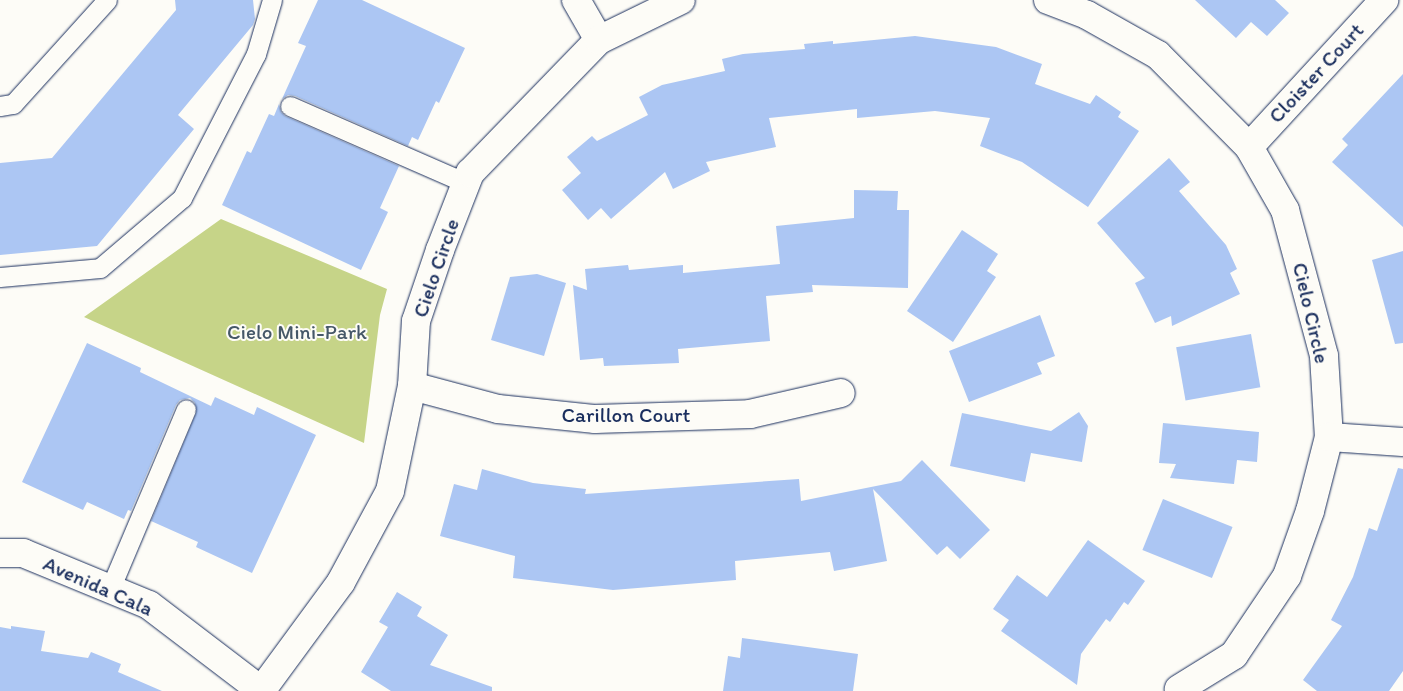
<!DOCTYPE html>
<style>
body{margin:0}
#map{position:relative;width:1403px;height:691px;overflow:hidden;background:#fdfcf7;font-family:Itim,sans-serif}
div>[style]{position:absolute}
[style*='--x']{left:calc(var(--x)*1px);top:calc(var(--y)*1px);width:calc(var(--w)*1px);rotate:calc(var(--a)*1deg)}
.green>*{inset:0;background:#c6d488}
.building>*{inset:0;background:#acc6f3;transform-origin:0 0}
.roads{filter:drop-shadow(0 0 1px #1b2f5e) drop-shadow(0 0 1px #1b2f5e)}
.lane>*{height:19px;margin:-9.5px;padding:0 9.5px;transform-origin:9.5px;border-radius:9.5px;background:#fdfcf7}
.street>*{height:28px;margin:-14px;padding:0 14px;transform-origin:14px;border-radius:14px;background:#fdfcf7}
span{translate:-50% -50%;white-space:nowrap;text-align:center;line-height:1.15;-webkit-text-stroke:4px #fdfcf7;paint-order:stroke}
.street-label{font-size:21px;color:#1b2f5e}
.park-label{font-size:21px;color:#465868}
</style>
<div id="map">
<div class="green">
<i style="clip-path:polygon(221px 219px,387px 289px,380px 315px,364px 443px,84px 317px)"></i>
</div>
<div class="building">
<i style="clip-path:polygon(175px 0,253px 0,255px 19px,253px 25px,178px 115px,194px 129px,97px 246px,0 255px,0 163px,52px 158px,176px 10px)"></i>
<i style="clip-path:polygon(318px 0,362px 0,465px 48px,439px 103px,436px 101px,418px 140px,412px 137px,408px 146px,295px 96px,288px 95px,282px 99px,306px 46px,298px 43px)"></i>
<i style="clip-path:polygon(1195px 0,1275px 0,1289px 13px,1267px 36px,1251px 22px,1236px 38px)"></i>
<i style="clip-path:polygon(915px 36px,996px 47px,1042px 64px,1035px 84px,1090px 104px,1096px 95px,1121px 112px,1118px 117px,1139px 131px,1088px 207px,1022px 162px,980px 146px,990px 118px,935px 111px,857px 118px,857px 109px,769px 118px,776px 147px,706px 162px,710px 171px,673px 189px,665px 172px,611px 219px,601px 208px,588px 220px,562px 190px,581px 173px,567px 157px,592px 136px,597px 141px,648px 115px,639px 97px,662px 85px,725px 71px,722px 59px,743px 54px,805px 49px,804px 44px,833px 41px,833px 44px)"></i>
<i style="clip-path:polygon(1403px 74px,1403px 227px,1332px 162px,1348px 145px,1342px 139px)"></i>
<i style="clip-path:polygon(279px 104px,281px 112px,285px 116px,399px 166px,380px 208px,388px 212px,361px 270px,222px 205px,247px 151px,251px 153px,269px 114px,274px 116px)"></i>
<i style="clip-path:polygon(1169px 158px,1190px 182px,1179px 191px,1226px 245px,1237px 269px,1230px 273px,1240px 294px,1172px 326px,1171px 316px,1155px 323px,1135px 283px,1145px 278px,1097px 223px)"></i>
<i style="clip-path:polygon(854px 190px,898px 191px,897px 210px,909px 210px,908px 288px,812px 285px,813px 292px,766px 296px,770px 341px,678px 349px,679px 363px,604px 366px,603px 358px,580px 360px,573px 285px,587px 290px,585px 269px,628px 265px,629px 270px,683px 265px,683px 273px,780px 264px,776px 226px,854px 218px)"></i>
<i style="clip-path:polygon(962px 230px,998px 254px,987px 271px,996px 277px,953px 342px,907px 311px)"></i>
<i style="clip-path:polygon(1403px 251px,1403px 343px,1395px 344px,1372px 260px)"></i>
<i style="clip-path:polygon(537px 274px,566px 283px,544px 356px,491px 340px,510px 277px)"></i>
<i style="clip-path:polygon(1040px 315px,1055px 356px,1037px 363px,1042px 374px,969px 402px,949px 351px)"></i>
<i style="left:1251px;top:334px;width:54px;height:76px;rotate:80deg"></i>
<i style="clip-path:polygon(87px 343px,141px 368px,140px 372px,211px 406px,215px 397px,254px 415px,257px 407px,316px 435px,252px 573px,196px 547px,198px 542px,151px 521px,196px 413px,195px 403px,190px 398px,180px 400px,176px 405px,131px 511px,128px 510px,124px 519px,87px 502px,83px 510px,22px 482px)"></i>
<i style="clip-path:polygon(1079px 412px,1088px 426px,1082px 462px,1031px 453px,1025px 482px,950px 466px,962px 413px,1051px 431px)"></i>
<i style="clip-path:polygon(1163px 423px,1259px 432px,1257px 462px,1237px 460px,1234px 484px,1170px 478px,1176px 464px,1159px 463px)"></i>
<i style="clip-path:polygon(922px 460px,990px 530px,960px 559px,947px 546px,937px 555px,873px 489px,887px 561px,834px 571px,830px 552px,735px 561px,736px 580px,613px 590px,513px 578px,515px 556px,440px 536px,454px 484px,477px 490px,482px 469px,533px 483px,586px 489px,585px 494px,799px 479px,801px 501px,901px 481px)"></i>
<i style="clip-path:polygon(1398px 468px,1403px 469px,1403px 671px,1389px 691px,1317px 691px,1303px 680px,1342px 626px,1331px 620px,1353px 577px,1369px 528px,1377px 531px)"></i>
<i style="left:1163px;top:499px;width:75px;height:55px;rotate:22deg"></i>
<i style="clip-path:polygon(1088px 540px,1145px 581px,1128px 605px,1124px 602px,1110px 622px,1106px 619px,1081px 654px,1077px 685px,1001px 631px,1009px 620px,993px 609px,1017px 575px,1047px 597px)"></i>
<i style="clip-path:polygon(397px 592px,422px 607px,417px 616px,448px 635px,430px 665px,492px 687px,492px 691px,391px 691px,361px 672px,388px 627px,379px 622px)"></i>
<i style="clip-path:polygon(11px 626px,45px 631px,41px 651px,88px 658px,91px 652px,121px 664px,118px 672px,162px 691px,0 691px,0 627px,11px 629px)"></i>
<i style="clip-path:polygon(742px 638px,858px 654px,853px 691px,723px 691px,728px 656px,740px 658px)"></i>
</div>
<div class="roads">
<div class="lane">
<i style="--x:0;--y:106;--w:13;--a:-9"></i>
<i style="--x:13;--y:104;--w:140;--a:-47.9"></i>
<i style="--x:290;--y:106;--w:192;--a:23.6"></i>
<i style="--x:0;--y:277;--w:100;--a:-5.1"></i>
<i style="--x:100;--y:268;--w:108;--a:-40.5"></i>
<i style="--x:182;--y:198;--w:162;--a:-62.8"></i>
<i style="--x:256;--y:54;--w:56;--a:-73.5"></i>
<i style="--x:110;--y:589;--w:195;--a:-67.1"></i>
</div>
<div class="street">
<i style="--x:576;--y:0;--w:46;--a:60.1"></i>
<i style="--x:1048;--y:0;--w:42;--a:21"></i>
<i style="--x:1087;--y:15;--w:81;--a:29.4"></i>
<i style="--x:1158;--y:55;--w:129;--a:45.3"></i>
<i style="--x:1249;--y:147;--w:73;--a:60.3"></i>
<i style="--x:1285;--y:210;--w:151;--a:75"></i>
<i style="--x:1324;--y:356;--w:81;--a:86.5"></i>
<i style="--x:1329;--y:437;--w:76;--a:104.4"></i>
<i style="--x:1310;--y:511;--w:69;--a:109.5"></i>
<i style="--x:1287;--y:576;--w:95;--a:123.9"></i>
<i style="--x:1234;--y:655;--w:65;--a:148.3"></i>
<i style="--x:1249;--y:147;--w:200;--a:-47.4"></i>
<i style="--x:412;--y:386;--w:89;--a:15"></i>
<i style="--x:498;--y:409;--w:98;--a:5.9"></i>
<i style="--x:595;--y:419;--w:155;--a:-1.8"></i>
<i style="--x:750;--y:414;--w:93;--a:-13"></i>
<i style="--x:1329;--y:437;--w:74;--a:3.9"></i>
<i style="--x:0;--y:553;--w:23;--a:0"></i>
<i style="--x:23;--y:553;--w:136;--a:22.4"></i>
<i style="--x:149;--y:605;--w:142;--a:37.3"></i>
<i style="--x:261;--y:691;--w:135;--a:-53.7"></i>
<i style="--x:341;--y:582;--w:103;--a:-61.7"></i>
<i style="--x:390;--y:491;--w:107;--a:-78.2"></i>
<i style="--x:412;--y:386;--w:65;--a:-86.5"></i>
<i style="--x:416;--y:321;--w:75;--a:-71.3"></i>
<i style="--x:440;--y:250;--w:83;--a:-68.7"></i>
<i style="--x:470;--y:173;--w:185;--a:-45.9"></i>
<i style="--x:599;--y:40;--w:91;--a:-26"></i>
</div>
</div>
<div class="street-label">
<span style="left:1316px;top:73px;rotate:-47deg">Cloister Court</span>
<span style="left:436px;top:268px;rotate:-71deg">Cielo Circle</span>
<span style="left:1311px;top:313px;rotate:77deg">Cielo Circle</span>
<span style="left:626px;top:415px">Carillon Court</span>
<span style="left:98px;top:586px;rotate:24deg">Avenida Cala</span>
</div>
<div class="park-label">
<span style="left:297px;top:332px">Cielo Mini-Park</span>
</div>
</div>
